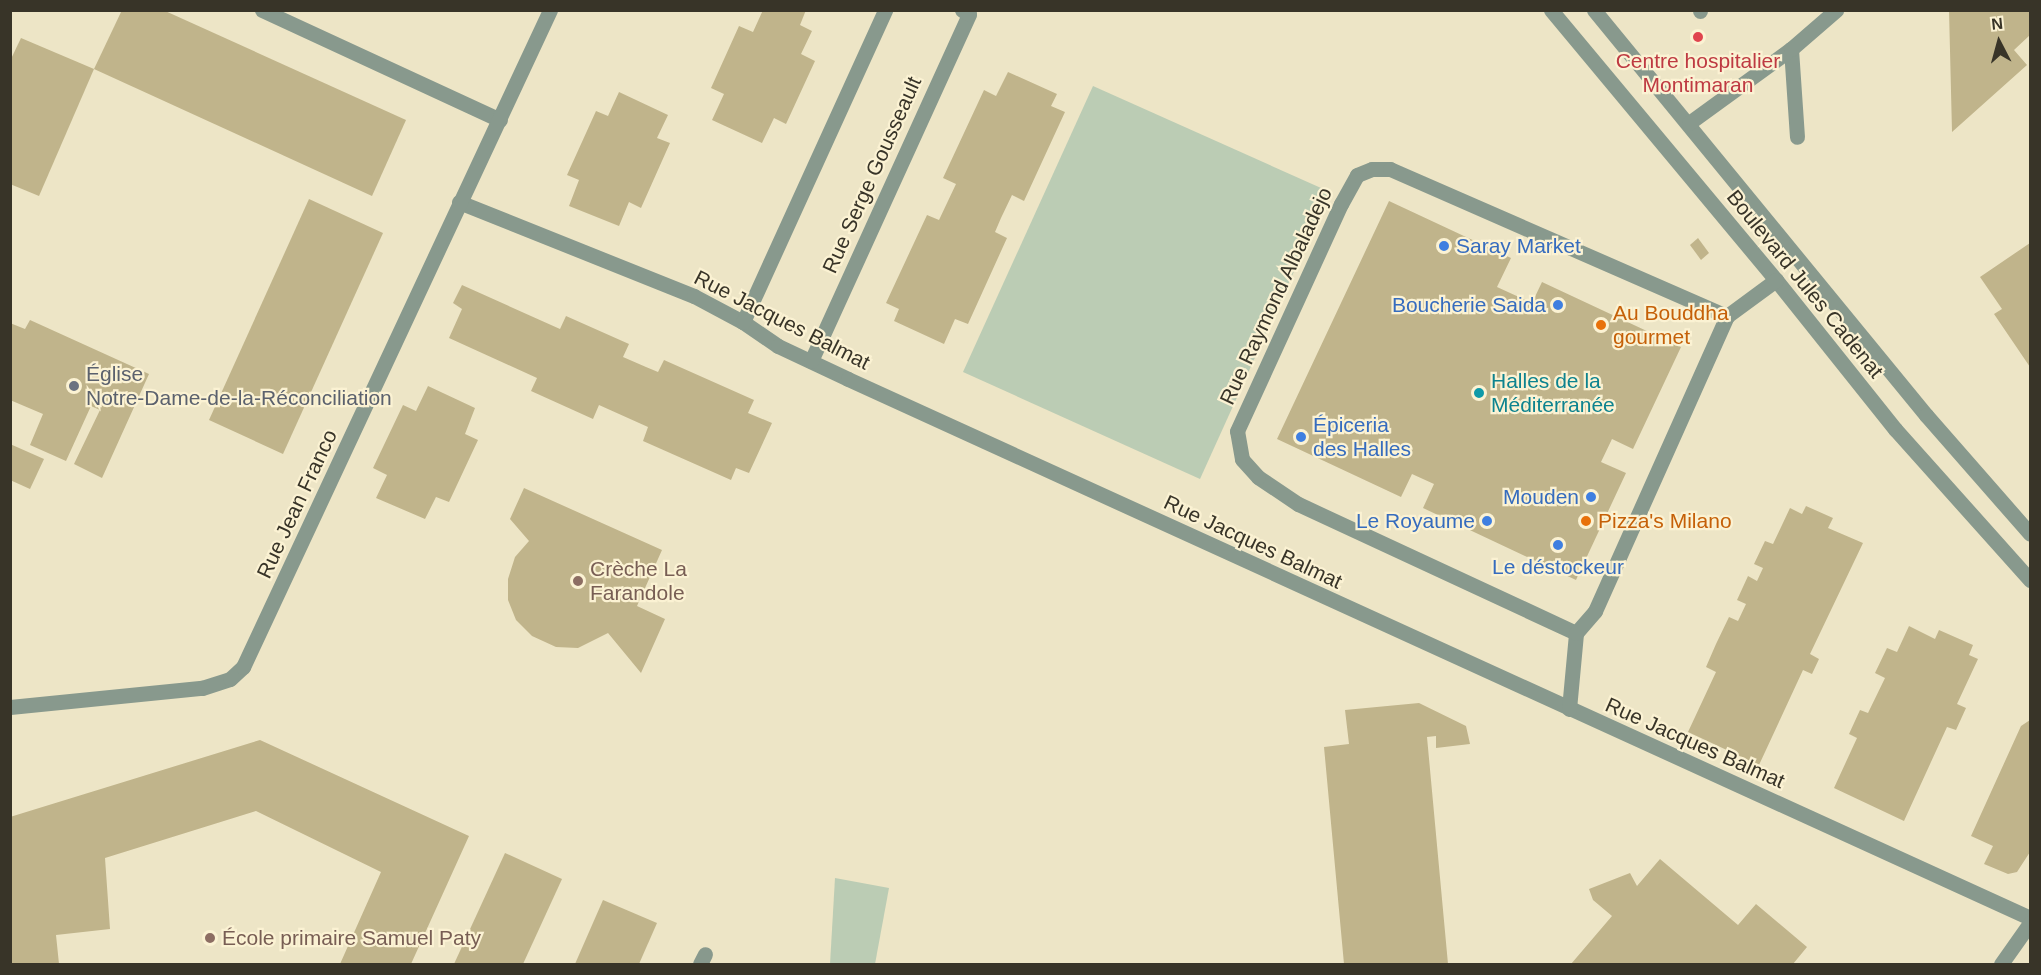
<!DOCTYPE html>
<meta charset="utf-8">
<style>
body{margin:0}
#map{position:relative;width:2041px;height:975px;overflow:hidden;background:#ede5c6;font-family:Arial,sans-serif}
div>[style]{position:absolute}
.green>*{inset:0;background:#bbccb4}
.building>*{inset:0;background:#c0b48b}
.minor>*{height:15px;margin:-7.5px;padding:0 7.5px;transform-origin:7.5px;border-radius:7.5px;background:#88998d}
.dots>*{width:16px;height:16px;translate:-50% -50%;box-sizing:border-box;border:3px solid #fbf2d3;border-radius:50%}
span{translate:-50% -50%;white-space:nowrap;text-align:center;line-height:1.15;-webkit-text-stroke:4.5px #fbf2d3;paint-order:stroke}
.health-label{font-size:21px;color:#be3a42}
.street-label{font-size:21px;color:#383428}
.shop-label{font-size:21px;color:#366cbe}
.left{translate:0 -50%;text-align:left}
.right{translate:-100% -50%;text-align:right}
.food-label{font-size:21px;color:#c56008}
.worship-label{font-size:21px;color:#5b616d}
.culture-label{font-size:21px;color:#0d838f}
.education-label{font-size:21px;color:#785e54}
.frame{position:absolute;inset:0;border:12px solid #383428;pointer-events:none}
.north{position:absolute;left:1969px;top:12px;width:60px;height:60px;-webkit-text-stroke:4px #fbf2d3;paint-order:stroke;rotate:354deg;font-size:16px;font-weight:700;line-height:24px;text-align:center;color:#383428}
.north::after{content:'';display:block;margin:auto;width:21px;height:27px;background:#383428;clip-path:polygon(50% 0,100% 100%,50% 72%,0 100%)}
</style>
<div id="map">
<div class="green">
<i style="clip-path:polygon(1093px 86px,1330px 192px,1200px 479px,963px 372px)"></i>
<i style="clip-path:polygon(835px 878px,889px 888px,875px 964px,830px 964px)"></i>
</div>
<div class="building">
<i style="clip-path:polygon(122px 10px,163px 10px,406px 120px,372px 196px,94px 69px)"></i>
<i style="clip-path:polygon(763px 10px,806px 10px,800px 25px,812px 31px,801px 54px,815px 61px,786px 124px,774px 118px,762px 143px,712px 120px,724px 94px,711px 88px,739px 26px,753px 32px)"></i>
<i style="clip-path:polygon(1949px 10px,2030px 10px,2030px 35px,2014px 50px,2027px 65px,1952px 132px)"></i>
<i style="clip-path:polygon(21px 38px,94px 69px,39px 196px,10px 184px,10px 61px)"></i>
<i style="clip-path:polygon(1008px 72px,1057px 94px,1051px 106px,1065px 112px,1024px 201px,1012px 195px,1001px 218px,995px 232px,1007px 238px,968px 324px,955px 319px,944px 344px,894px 321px,899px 309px,886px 303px,927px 215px,939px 220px,956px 184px,943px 178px,984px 90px,996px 96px)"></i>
<i style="clip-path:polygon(619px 92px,668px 115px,657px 138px,670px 143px,641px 208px,629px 202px,619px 226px,569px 206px,579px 180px,567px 175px,596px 111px,608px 116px)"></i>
<i style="clip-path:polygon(309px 199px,383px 233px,283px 454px,209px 420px)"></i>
<i style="clip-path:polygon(1389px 201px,1511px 258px,1497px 287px,1532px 303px,1542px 282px,1681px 347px,1633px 449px,1612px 439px,1601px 462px,1626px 473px,1576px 580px,1423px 508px,1434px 484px,1412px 474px,1401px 497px,1277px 439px)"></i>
<i style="clip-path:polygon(1698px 238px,1709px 253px,1701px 260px,1690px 245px)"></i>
<i style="clip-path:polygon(2030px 243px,2030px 367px,1994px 314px,2002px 309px,1980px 277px)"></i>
<i style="clip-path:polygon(462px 285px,560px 329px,566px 316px,629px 344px,623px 357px,646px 367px,658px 372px,664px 360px,754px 400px,748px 413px,772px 423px,749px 473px,736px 468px,731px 480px,643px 441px,648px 427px,599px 405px,593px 419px,531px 391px,537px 378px,449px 338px,462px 309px,453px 303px)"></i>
<i style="clip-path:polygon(30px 320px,149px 374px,102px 478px,74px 464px,100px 410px,91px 406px,66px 461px,30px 445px,43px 414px,10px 400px,10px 323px,25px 329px)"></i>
<i style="clip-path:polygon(428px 386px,475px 408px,465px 434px,478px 440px,449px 502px,436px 497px,425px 519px,376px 498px,387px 475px,373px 468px,403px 405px,416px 411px)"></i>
<i style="clip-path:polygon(10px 444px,44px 459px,30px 489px,10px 480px)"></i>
<i style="clip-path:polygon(524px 488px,662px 550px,637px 606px,665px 619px,641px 673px,608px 633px,578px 648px,556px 647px,532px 636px,516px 620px,508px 600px,508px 579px,515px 557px,529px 541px,510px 519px)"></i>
<i style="clip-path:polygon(1806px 506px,1833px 518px,1828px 528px,1863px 543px,1810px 654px,1819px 659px,1812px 674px,1803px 670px,1759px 765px,1688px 732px,1716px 672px,1706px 667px,1716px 644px,1729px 617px,1738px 621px,1746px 604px,1737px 600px,1748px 576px,1757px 581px,1763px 568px,1754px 564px,1765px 541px,1773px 544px,1790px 508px,1802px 514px)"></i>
<i style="clip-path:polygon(1909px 626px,1935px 639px,1939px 630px,1973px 645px,1969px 655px,1978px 659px,1957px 704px,1966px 708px,1956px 730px,1947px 727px,1904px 821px,1834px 788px,1857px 738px,1849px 734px,1860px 710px,1868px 713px,1885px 678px,1875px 673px,1887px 648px,1897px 652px)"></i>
<i style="clip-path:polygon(1419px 703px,1466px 726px,1470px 744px,1436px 748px,1436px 736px,1427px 737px,1448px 964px,1344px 964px,1324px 747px,1349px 744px,1345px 710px)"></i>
<i style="clip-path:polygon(2030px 720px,2030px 852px,2017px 872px,2008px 874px,1984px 864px,1993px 846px,1971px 836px,2021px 726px)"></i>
<i style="clip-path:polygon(260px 740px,469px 836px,411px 964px,340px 964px,381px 872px,256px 811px,105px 858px,110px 929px,56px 935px,59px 964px,10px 964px,10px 817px)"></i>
<i style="clip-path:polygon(505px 853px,562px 879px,523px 964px,454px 964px)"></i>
<i style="clip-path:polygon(1660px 859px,1738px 925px,1756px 904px,1807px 947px,1793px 964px,1571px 964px,1612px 916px,1593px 900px,1589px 889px,1630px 873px,1637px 886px)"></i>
<i style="clip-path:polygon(603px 900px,657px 923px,639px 964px,575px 964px)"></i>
</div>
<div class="minor">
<i style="left:262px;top:10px;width:262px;rotate:24.8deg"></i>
<i style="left:1551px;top:10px;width:351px;rotate:50.2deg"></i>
<i style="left:1776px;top:280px;width:191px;rotate:51.4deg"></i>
<i style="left:1895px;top:429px;width:203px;rotate:48.2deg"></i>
<i style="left:1594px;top:10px;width:524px;rotate:50.66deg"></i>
<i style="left:1926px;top:415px;width:158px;rotate:48.8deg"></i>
<i style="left:1700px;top:10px;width:1px;rotate:90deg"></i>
<i style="left:1791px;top:49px;width:88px;rotate:86.1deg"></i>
<i style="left:1689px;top:123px;width:126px;rotate:-36deg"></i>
<i style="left:1791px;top:49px;width:60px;rotate:-40.9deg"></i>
<i style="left:459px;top:202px;width:253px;rotate:21.8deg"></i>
<i style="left:694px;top:296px;width:55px;rotate:28deg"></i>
<i style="left:743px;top:322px;width:42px;rotate:34.4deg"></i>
<i style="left:778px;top:346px;width:77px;rotate:25.2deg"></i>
<i style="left:848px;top:379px;width:1299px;rotate:24.51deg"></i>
<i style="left:743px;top:322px;width:343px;rotate:-65.5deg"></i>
<i style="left:811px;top:361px;width:381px;rotate:-65.5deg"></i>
<i style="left:969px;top:14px;width:8px;rotate:-150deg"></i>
<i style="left:1576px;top:633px;width:306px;rotate:-155.1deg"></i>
<i style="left:1298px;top:504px;width:48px;rotate:-146deg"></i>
<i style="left:1258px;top:477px;width:24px;rotate:-132deg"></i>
<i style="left:1242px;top:459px;width:28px;rotate:-100deg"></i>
<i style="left:1237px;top:431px;width:250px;rotate:-65.4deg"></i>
<i style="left:1341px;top:204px;width:33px;rotate:-61deg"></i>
<i style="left:1357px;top:175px;width:16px;rotate:-22deg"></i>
<i style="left:1372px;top:169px;width:18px"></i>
<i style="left:1390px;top:169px;width:368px;rotate:23.6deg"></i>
<i style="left:10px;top:707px;width:193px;rotate:-5.7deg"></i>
<i style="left:202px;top:688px;width:29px;rotate:-18deg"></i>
<i style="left:230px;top:679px;width:18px;rotate:-43deg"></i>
<i style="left:243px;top:667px;width:725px;rotate:-64.95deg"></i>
<i style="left:1569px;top:709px;width:76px;rotate:-84.7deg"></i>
<i style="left:1576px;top:633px;width:29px;rotate:-49deg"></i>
<i style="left:1595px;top:611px;width:323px;rotate:-65.9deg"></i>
<i style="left:1727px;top:316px;width:61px;rotate:-36.3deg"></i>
<i style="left:700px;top:964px;width:11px;rotate:-63deg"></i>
<i style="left:2001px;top:964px;width:50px;rotate:-54.7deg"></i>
</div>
<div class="dots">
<i style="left:1698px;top:37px;background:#e0444e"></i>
<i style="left:1444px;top:246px;background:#3f7fe0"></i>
<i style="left:1558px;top:305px;background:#3f7fe0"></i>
<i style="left:1601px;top:325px;background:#e8710a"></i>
<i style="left:74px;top:386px;background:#6b7280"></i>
<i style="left:1479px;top:393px;background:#0f9aa8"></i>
<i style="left:1301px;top:437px;background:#3f7fe0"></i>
<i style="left:1591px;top:497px;background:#3f7fe0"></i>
<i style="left:1487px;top:521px;background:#3f7fe0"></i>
<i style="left:1586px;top:521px;background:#e8710a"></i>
<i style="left:1558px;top:545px;background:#3f7fe0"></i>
<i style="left:578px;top:581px;background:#8d6e63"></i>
<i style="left:210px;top:938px;background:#8d6e63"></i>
</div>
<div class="health-label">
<span style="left:1698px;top:73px">Centre hospitalier<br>Montimaran</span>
</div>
<div class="street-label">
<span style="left:872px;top:175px;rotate:-66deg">Rue Serge Gousseault</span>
<span style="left:1805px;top:284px;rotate:51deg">Boulevard Jules Cadenat</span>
<span style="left:1276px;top:296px;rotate:-65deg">Rue Raymond Albaladejo</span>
<span style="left:782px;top:320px;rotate:27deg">Rue Jacques Balmat</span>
<span style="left:297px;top:504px;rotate:-65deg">Rue Jean Franco</span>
<span style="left:1253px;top:542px;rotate:25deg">Rue Jacques Balmat</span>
<span style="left:1695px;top:743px;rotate:24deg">Rue Jacques Balmat</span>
</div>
<div class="shop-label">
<span class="left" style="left:1456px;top:246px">Saray Market</span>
<span class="right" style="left:1546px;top:305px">Boucherie Saida</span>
<span class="left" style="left:1313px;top:437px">Épiceria<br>des Halles</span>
<span class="right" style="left:1579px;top:497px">Mouden</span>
<span class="right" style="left:1475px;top:521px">Le Royaume</span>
<span style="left:1558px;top:567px">Le déstockeur</span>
</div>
<div class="food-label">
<span class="left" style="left:1613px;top:325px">Au Bouddha<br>gourmet</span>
<span class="left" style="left:1598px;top:521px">Pizza's Milano</span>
</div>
<div class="worship-label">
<span class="left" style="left:86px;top:386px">Église<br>Notre-Dame-de-la-Réconciliation</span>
</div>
<div class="culture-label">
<span class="left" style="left:1491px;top:393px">Halles de la<br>Méditerranée</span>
</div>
<div class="education-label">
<span class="left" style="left:590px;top:581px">Crèche La<br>Farandole</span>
<span class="left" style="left:222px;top:938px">École primaire Samuel Paty</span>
</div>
<div class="frame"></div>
<div class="north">N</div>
</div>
